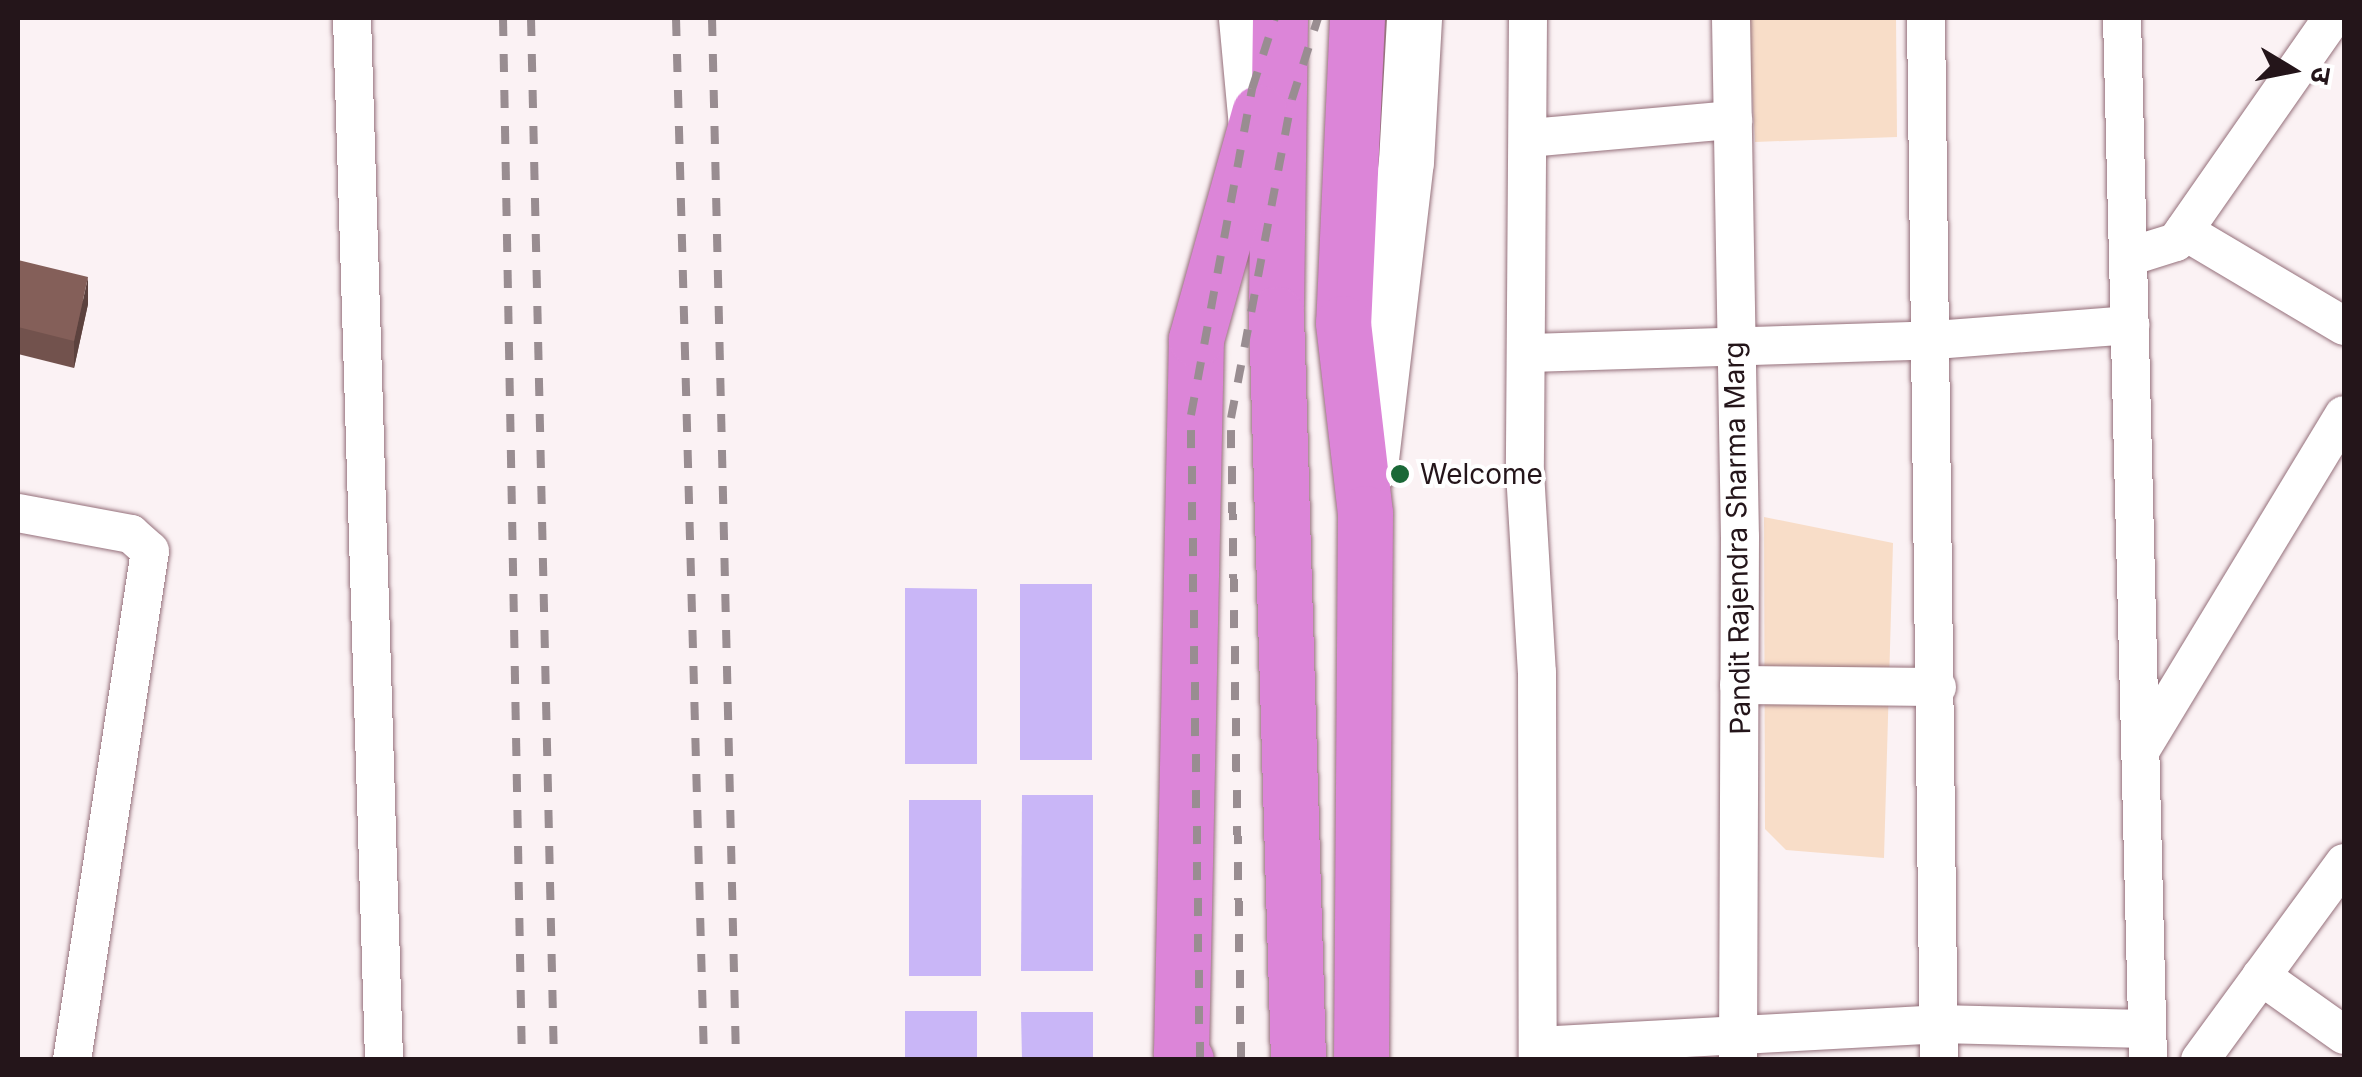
<!DOCTYPE html>
<meta charset="utf-8">
<style>
body{margin:0}
#map{position:relative;width:2362px;height:1077px;overflow:hidden;background:#fbf2f4;font-family:Inter,"Noto Sans Devanagari",sans-serif}
div>[style]{position:absolute}
.green>*{inset:0;background:#f8ddc8}
.water>*{inset:0;background:#c9b6f7}
.roads{filter:drop-shadow(0 0 2px #95707b) drop-shadow(0 0 2px #95707b)}
.street>*{height:38px;margin:-19px;padding:0 19px;transform-origin:19px;border-radius:19px;background:#fff}
.secondary>*{height:55px;margin:-27.5px;padding:0 27.5px;transform-origin:27.5px;border-radius:27.5px;background:#fff}
.highway>*{height:55px;margin:-27.5px;padding:0 27.5px;transform-origin:27.5px;border-radius:27.5px;background:#dc85d8}
.rail>*{height:8px;margin-top:-4px;transform-origin:0;background:repeating-linear-gradient(90deg,#998d91 0 18px,transparent 0 36px)}
.wall>*{inset:0;background:#72524d}
.shaded-wall>*{inset:0;background:#5c423e}
.building>*{inset:0;background:#845f59}
.dots>*{width:28px;height:28px;translate:-50% -50%;box-sizing:border-box;border:5px solid #fff;border-radius:50%}
span{translate:-50% -50%;white-space:nowrap;text-align:center;line-height:1.15;-webkit-text-stroke:8px #fff;paint-order:stroke}
.poi-label{font-size:28px;color:#24151a}
.left{translate:0 -50%;text-align:left}
.street-label{font-size:28px;color:#24151a}
.frame{position:absolute;inset:0;border:20px solid #24151a;pointer-events:none}
.north{position:absolute;left:2242px;top:20px;width:100px;height:100px;-webkit-text-stroke:8px #fff;paint-order:stroke;rotate:100deg;font-size:28px;font-weight:700;line-height:40px;text-align:center;color:#24151a}
.north::after{content:'';display:block;margin:auto;width:35px;height:45px;background:#24151a;clip-path:polygon(50% 0,100% 100%,50% 72%,0 100%)}
</style>
<div id="map">
<div class="green">
<i style="clip-path:polygon(1748px 18px,1896px 18px,1897px 137px,1755px 142px)"></i>
<i style="clip-path:polygon(1764px 517px,1893px 543px,1884px 858px,1786px 850px,1765px 829px)"></i>
</div>
<div class="water">
<i style="clip-path:polygon(1020px 584px,1092px 584px,1092px 760px,1020px 760px)"></i>
<i style="clip-path:polygon(905px 588px,977px 589px,977px 764px,905px 764px)"></i>
<i style="clip-path:polygon(1022px 795px,1093px 795px,1093px 971px,1021px 971px)"></i>
<i style="clip-path:polygon(909px 800px,981px 800px,981px 976px,909px 976px)"></i>
<i style="clip-path:polygon(905px 1011px,977px 1011px,977px 1059px,905px 1059px)"></i>
<i style="clip-path:polygon(1021px 1012px,1093px 1012px,1093px 1059px,1022px 1059px)"></i>
</div>
<div class="roads">
<div class="street">
<i style="left:352px;top:18px;width:1042px;rotate:88.24deg"></i>
<i style="left:1528px;top:18px;width:454px;rotate:90.4deg"></i>
<i style="left:1525px;top:472px;width:200px;rotate:86.6deg"></i>
<i style="left:1537px;top:672px;width:388px;rotate:89.9deg"></i>
<i style="left:1731px;top:18px;width:519px;rotate:89.01deg"></i>
<i style="left:1740px;top:537px;width:523px;rotate:90.22deg"></i>
<i style="left:1926px;top:18px;width:1042px;rotate:89.29deg"></i>
<i style="left:2122px;top:18px;width:1042px;rotate:88.57deg"></i>
<i style="left:1530px;top:138px;width:204px;rotate:-5.1deg"></i>
<i style="left:2184px;top:231px;width:186px;rotate:30.7deg"></i>
<i style="left:2128px;top:257px;width:50px;rotate:-17.4deg"></i>
<i style="left:2176px;top:242px;width:273px;rotate:-55.1deg"></i>
<i style="left:1530px;top:353px;width:405px;rotate:-1.8deg"></i>
<i style="left:1935px;top:340px;width:196px;rotate:-4.4deg"></i>
<i style="left:18px;top:513px;width:115px;rotate:10.5deg"></i>
<i style="left:131px;top:534px;width:25px;rotate:42deg"></i>
<i style="left:150px;top:551px;width:515px;rotate:98.71deg"></i>
<i style="left:1739px;top:685px;width:198px;rotate:0.6deg"></i>
<i style="left:2142px;top:748px;width:389px;rotate:-58.8deg"></i>
<i style="left:2261px;top:976px;width:102px;rotate:35.4deg"></i>
<i style="left:1538px;top:1046px;width:401px;rotate:-3.1deg"></i>
<i style="left:1938px;top:1024px;width:209px;rotate:1.4deg"></i>
<i style="left:2200px;top:1060px;width:244px;rotate:-53.8deg"></i>
</div>
<div class="secondary">
<i style="left:1246px;top:18px;width:140px;rotate:84.7deg"></i>
<i style="left:1370px;top:467px;width:307px;rotate:-83.3deg"></i>
<i style="left:1406px;top:162px;width:144px;rotate:-86.8deg"></i>
</div>
<div class="highway">
<i style="left:1280px;top:18px;width:296px;rotate:90.8deg"></i>
<i style="left:1276px;top:314px;width:746px;rotate:88.31deg"></i>
<i style="left:1357px;top:18px;width:305px;rotate:92.6deg"></i>
<i style="left:1343px;top:323px;width:191px;rotate:83.4deg"></i>
<i style="left:1365px;top:513px;width:547px;rotate:90.42deg"></i>
<i style="left:1186px;top:1060px;width:9px;rotate:-126deg"></i>
<i style="left:1181px;top:1053px;width:714px;rotate:-88.8deg"></i>
<i style="left:1196px;top:339px;width:235px;rotate:-74.4deg"></i>
</div>
</div>
<div class="rail">
<i style="left:503px;top:18px;width:1042px;rotate:88.96deg"></i>
<i style="left:531px;top:18px;width:1042px;rotate:88.74deg"></i>
<i style="left:676px;top:18px;width:1042px;rotate:88.46deg"></i>
<i style="left:712px;top:18px;width:1042px;rotate:88.68deg"></i>
<i style="left:1200px;top:1060px;width:645px;rotate:-90.8deg"></i>
<i style="left:1191px;top:415px;width:332px;rotate:-79.4deg"></i>
<i style="left:1252px;top:89px;width:75px;rotate:-72.1deg"></i>
<i style="left:1241px;top:1060px;width:642px;rotate:-90.89deg"></i>
<i style="left:1231px;top:418px;width:325px;rotate:-79.2deg"></i>
<i style="left:1292px;top:99px;width:85px;rotate:-72.2deg"></i>
</div>
<div class="wall">
<i style="clip-path:polygon(18px 260px,88px 304px,74px 368px,18px 354px)"></i>
</div>
<div class="shaded-wall">
<i style="clip-path:polygon(88px 277px,88px 304px,74px 368px,74px 341px)"></i>
</div>
<div class="building">
<i style="clip-path:polygon(18px 260px,88px 277px,74px 341px,18px 327px)"></i>
</div>
<div class="dots">
<i style="left:1400px;top:474px;background:#1a6837"></i>
</div>
<div class="poi-label">
<span class="left" style="left:1420px;top:474px">Welcome</span>
</div>
<div class="street-label">
<span style="left:1737px;top:538px;rotate:-91deg">Pandit Rajendra Sharma Marg</span>
</div>
<div class="frame"></div>
<div class="north">उ</div>
</div>
